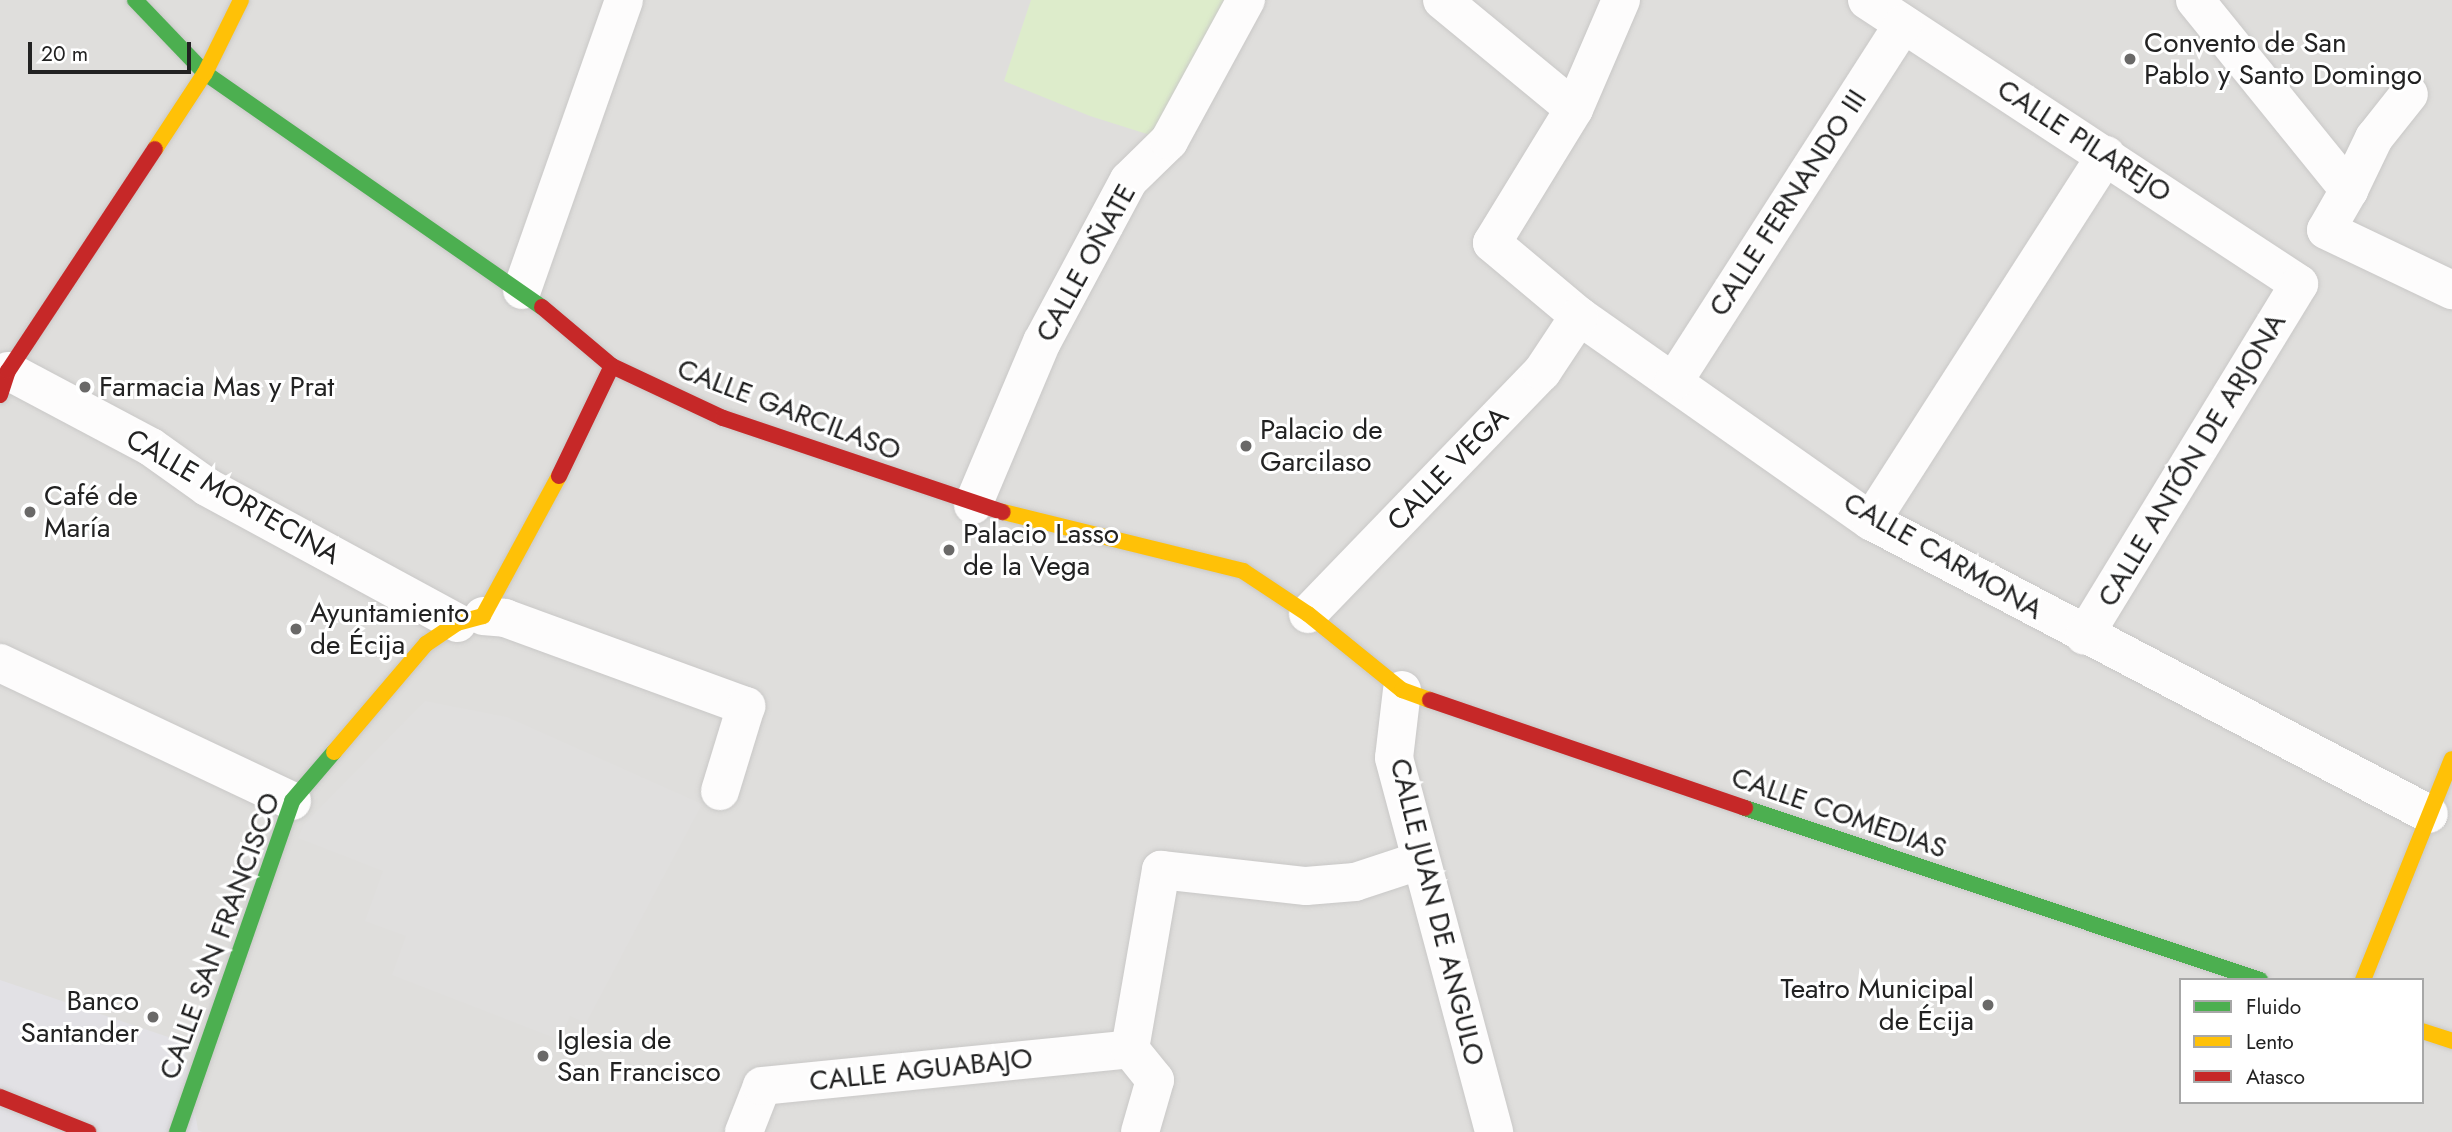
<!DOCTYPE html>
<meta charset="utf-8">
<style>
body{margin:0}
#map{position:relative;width:2452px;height:1132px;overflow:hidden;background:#f0eeeb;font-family:Jost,sans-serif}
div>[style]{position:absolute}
.residential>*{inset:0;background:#dfdedc}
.grass>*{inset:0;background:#ddeccb}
.parking>*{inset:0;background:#e0dfde}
.plaza>*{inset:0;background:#e2e1e5}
.roads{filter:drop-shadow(0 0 2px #c9c8c7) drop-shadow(0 0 2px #c9c8c7)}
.street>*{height:38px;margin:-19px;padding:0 19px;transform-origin:19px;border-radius:19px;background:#fdfcfc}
.fast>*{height:16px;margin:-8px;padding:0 8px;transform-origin:8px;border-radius:8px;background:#4caf50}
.slow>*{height:16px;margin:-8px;padding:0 8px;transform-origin:8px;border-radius:8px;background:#ffc107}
.jam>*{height:16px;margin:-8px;padding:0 8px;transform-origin:8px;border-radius:8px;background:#c62828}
.dots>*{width:19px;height:19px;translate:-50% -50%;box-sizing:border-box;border:4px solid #fff;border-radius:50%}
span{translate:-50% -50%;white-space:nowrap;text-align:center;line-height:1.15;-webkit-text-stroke:6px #fff;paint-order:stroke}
.poi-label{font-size:28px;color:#222}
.left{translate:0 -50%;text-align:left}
.right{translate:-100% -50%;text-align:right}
.street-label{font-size:28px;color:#222}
.legend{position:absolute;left:2179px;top:978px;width:245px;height:126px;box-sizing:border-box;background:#fff;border:2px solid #a7a7a7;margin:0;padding:9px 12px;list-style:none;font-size:21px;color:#222}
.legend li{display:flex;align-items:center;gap:14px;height:35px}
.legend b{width:35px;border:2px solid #a7a7a7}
.scale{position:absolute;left:28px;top:42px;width:163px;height:32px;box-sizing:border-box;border:4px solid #222;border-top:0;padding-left:9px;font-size:21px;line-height:24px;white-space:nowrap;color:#222;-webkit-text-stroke:5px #fff;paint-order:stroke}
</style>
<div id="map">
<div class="residential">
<i style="clip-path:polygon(evenodd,0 0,2452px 0,2452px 1132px,0 1132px,0 0,2181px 980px,2422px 980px,2422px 1102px,2181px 1102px,2181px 980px)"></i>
</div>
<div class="grass">
<i style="clip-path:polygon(1031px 0,1246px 0,1169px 141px,1090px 116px,1004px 81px)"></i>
</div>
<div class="parking">
<i style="clip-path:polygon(425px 701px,507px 717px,702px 804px,586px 1023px,570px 1016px,560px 1040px,392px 975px,406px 936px,365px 921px,383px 871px,298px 838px,304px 824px)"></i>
</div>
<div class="plaza">
<i style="clip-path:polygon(0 980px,183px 1042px,198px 1130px,202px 1132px,0 1132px)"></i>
</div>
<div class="roads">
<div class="street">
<i style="left:1442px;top:0;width:171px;rotate:39.5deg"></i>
<i style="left:1621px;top:0;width:119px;rotate:113.3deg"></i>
<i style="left:1574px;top:109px;width:157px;rotate:121.5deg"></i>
<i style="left:1492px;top:243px;width:114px;rotate:40deg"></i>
<i style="left:1579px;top:316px;width:357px;rotate:35.1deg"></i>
<i style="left:1871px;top:521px;width:630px;rotate:27.7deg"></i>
<i style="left:1867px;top:0;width:517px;rotate:33.32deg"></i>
<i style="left:2299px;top:284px;width:412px;rotate:121.4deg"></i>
<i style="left:2195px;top:0;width:245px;rotate:51deg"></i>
<i style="left:2349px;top:190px;width:46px;rotate:119.9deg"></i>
<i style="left:2326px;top:230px;width:140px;rotate:25.5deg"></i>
<i style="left:2349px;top:190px;width:58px;rotate:-64.3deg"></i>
<i style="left:2374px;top:138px;width:56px;rotate:-51.5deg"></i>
<i style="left:522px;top:290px;width:307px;rotate:-70.6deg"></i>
<i style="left:8px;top:371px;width:162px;rotate:28deg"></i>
<i style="left:151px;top:447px;width:69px;rotate:35.5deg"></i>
<i style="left:207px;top:487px;width:285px;rotate:28.5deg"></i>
<i style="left:1674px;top:381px;width:424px;rotate:-57.3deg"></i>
<i style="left:973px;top:505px;width:177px;rotate:-67.1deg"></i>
<i style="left:1042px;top:342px;width:184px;rotate:-61.8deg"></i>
<i style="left:1129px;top:180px;width:56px;rotate:-44.3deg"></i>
<i style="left:1169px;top:141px;width:161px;rotate:-61.4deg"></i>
<i style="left:1871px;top:521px;width:435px;rotate:-57.3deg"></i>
<i style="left:1308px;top:614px;width:337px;rotate:-46deg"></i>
<i style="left:1542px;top:372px;width:67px;rotate:-56.5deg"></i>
<i style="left:483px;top:616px;width:22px;rotate:5deg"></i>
<i style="left:505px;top:618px;width:257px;rotate:20.1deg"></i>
<i style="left:746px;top:706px;width:89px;rotate:107deg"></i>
<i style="left:0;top:663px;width:323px;rotate:25.3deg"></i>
<i style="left:1402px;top:690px;width:68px;rotate:96.7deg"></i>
<i style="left:1394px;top:758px;width:387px;rotate:75deg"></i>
<i style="left:744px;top:1132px;width:49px;rotate:-68.6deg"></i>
<i style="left:762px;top:1086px;width:370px;rotate:-5.7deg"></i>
<i style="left:1140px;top:1132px;width:54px;rotate:-73.9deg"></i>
<i style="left:1155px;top:1080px;width:40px;rotate:-129deg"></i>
<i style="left:1130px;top:1049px;width:182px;rotate:-80.2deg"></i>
<i style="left:1161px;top:870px;width:146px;rotate:6.3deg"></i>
<i style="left:1306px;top:886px;width:49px;rotate:-4.7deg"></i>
<i style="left:1355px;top:882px;width:67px;rotate:-18.2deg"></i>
</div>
<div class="fast">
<i style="left:135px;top:0;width:101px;rotate:46.2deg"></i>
<i style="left:205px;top:73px;width:410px;rotate:34.8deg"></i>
<i style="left:1745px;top:808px;width:543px;rotate:18.47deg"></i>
<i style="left:177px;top:1132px;width:350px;rotate:-70.8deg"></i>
<i style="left:292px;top:801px;width:65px;rotate:-49.4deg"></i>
</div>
<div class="slow">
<i style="left:155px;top:149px;width:91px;rotate:-56.7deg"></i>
<i style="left:205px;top:73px;width:81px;rotate:-63.7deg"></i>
<i style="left:1003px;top:512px;width:247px;rotate:13.8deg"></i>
<i style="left:1243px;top:571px;width:78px;rotate:33.5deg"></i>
<i style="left:1308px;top:614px;width:121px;rotate:39deg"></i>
<i style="left:1402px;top:690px;width:30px;rotate:20deg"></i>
<i style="left:334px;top:752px;width:142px;rotate:-49.6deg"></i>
<i style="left:426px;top:644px;width:37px;rotate:-34deg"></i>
<i style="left:457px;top:623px;width:27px;rotate:-15deg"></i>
<i style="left:483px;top:616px;width:159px;rotate:-61.5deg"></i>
<i style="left:2363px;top:980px;width:238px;rotate:-68.1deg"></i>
<i style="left:2422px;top:1031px;width:32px;rotate:18deg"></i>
</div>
<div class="jam">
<i style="left:542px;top:307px;width:92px;rotate:40.1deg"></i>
<i style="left:612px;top:366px;width:123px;rotate:25.1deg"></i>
<i style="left:723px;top:418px;width:295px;rotate:18.6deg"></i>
<i style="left:0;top:395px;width:25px;rotate:-72deg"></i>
<i style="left:8px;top:371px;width:266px;rotate:-56.5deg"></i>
<i style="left:559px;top:476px;width:122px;rotate:-64.3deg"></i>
<i style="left:1430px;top:700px;width:333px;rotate:18.9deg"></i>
<i style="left:0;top:1097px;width:95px;rotate:21.7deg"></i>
</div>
</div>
<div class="dots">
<i style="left:2130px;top:59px;background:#6a6968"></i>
<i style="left:85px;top:387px;background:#6a6968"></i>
<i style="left:1246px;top:446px;background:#6a6968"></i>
<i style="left:30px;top:512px;background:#6a6968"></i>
<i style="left:949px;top:550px;background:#6a6968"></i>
<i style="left:296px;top:629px;background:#6a6968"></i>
<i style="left:1988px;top:1005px;background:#6a6968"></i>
<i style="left:153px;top:1017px;background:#6a6968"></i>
<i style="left:543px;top:1056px;background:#6a6968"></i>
</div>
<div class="poi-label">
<span class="left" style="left:2144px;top:59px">Convento de San<br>Pablo y Santo Domingo</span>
<span class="left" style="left:99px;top:387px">Farmacia Mas y Prat</span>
<span class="left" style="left:1260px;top:446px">Palacio de<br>Garcilaso</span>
<span class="left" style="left:44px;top:512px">Café de<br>María</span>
<span class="left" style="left:963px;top:550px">Palacio Lasso<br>de la Vega</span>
<span class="left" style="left:310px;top:629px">Ayuntamiento<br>de Écija</span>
<span class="right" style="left:1974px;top:1005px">Teatro Municipal<br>de Écija</span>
<span class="right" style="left:139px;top:1017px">Banco<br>Santander</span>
<span class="left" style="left:557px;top:1056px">Iglesia de<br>San Francisco</span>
</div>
<div class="street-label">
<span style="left:2084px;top:141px;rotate:33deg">CALLE PILAREJO</span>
<span style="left:1788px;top:203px;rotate:-57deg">CALLE FERNANDO III</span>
<span style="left:1086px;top:263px;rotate:-61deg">CALLE OÑATE</span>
<span style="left:789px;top:410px;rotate:21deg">CALLE GARCILASO</span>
<span style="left:2192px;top:460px;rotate:-59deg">CALLE ANTÓN DE ARJONA</span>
<span style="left:1448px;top:469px;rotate:-46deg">CALLE VEGA</span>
<span style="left:233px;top:497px;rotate:30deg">CALLE MORTECINA</span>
<span style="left:1943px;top:556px;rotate:30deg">CALLE CARMONA</span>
<span style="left:1839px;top:813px;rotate:19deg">CALLE COMEDIAS</span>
<span style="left:1437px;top:912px;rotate:76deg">CALLE JUAN DE ANGULO</span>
<span style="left:220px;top:936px;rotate:-70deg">CALLE SAN FRANCISCO</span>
<span style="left:921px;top:1070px;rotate:-6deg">CALLE AGUABAJO</span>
</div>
<ul class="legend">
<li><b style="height:9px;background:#4caf50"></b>Fluido</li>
<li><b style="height:9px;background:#ffc107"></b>Lento</li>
<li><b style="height:9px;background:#c62828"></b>Atasco</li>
</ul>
<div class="scale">20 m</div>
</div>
